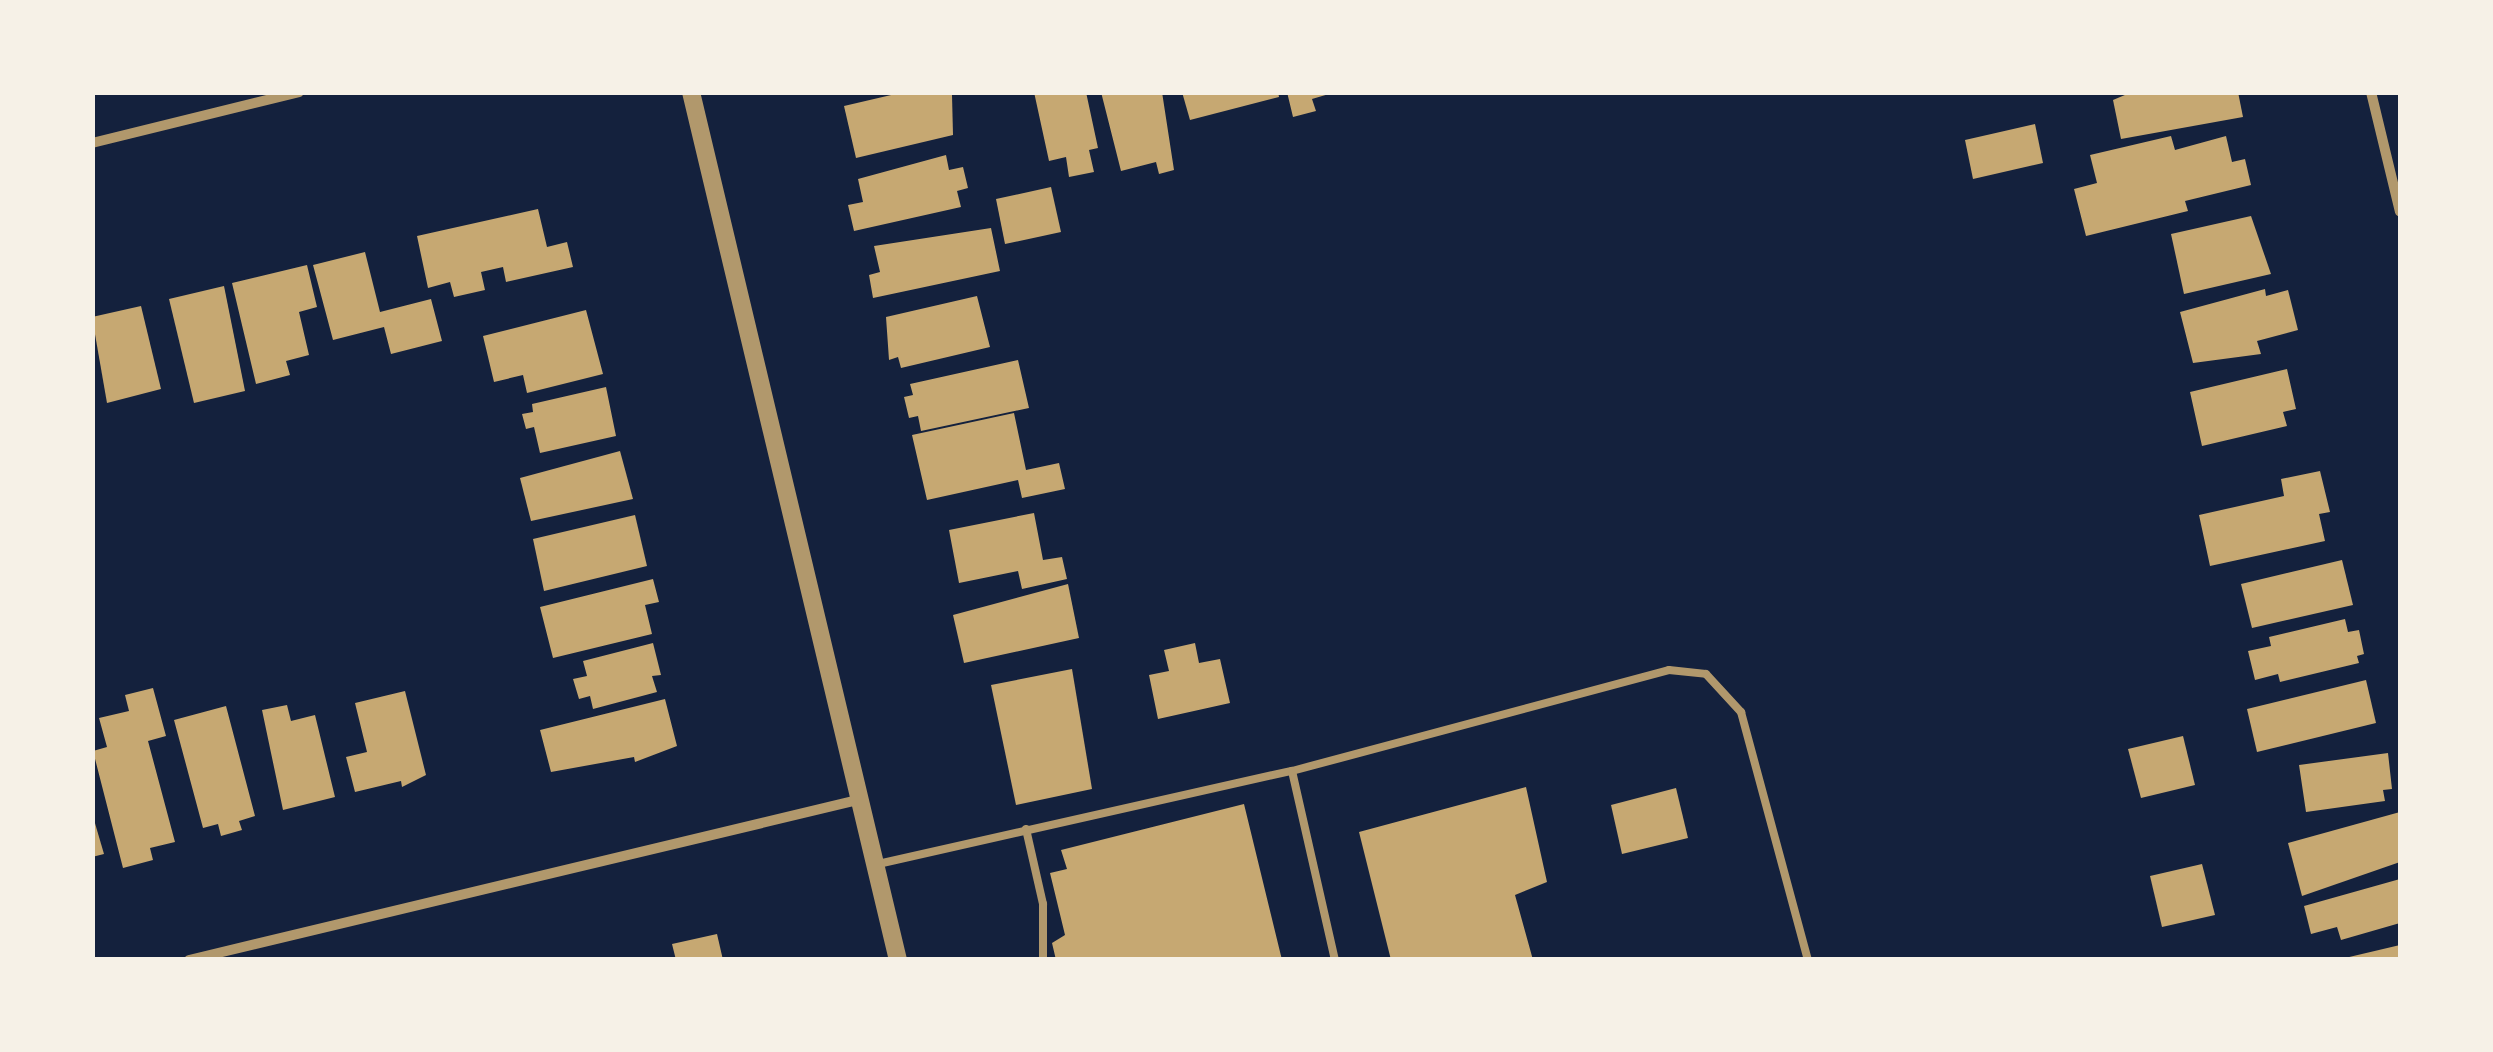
<!DOCTYPE html>
<style>
body{margin:0}
#map{position:relative;width:2493px;height:1052px;overflow:hidden;background:#14213d;font-family:Karla,sans-serif}
div>[style]{position:absolute}
.building>*{inset:0;background:#c6a872}
.service>*{height:8px;margin:-4px;padding:0 4px;transform-origin:4px;border-radius:4px;background:#b1986c}
.minor>*{height:10px;margin:-5px;padding:0 5px;transform-origin:5px;border-radius:5px;background:#b1986c}
.tertiary>*{height:18px;margin:-9px;padding:0 9px;transform-origin:9px;border-radius:9px;background:#b1986c}
span{translate:-50% -50%;white-space:nowrap;text-align:center;line-height:1.15;-webkit-text-stroke:10px #f6f1e7;paint-order:stroke}
.frame{position:absolute;inset:0;border:95px solid #f6f1e7;pointer-events:none}
</style>
<div id="map">
<div class="building">
<i style="clip-path:polygon(904px 92px,952px 95px,953px 135px,856px 158px,844px 106px)"></i>
<i style="clip-path:polygon(1034px 92px,1086px 92px,1098px 148px,1089px 150px,1094px 172px,1069px 177px,1066px 157px,1049px 161px)"></i>
<i style="clip-path:polygon(1101px 92px,1162px 92px,1174px 170px,1159px 174px,1156px 162px,1121px 171px)"></i>
<i style="clip-path:polygon(1182px 92px,1278px 92px,1279px 97px,1190px 120px)"></i>
<i style="clip-path:polygon(1287px 92px,1329px 92px,1329px 94px,1312px 99px,1316px 111px,1293px 117px)"></i>
<i style="clip-path:polygon(2132px 92px,2238px 92px,2243px 117px,2121px 139px,2113px 100px)"></i>
<i style="clip-path:polygon(2035px 124px,2043px 163px,1973px 179px,1965px 140px)"></i>
<i style="clip-path:polygon(2171px 136px,2175px 150px,2226px 136px,2232px 162px,2245px 159px,2251px 185px,2185px 201px,2188px 211px,2086px 236px,2074px 189px,2097px 183px,2090px 155px)"></i>
<i style="clip-path:polygon(946px 155px,949px 170px,963px 167px,968px 188px,957px 191px,961px 207px,854px 231px,848px 205px,863px 202px,858px 179px)"></i>
<i style="clip-path:polygon(1051px 187px,1061px 232px,1005px 244px,996px 199px)"></i>
<i style="clip-path:polygon(538px 209px,547px 247px,567px 242px,573px 267px,506px 282px,503px 267px,481px 272px,485px 290px,454px 297px,450px 282px,428px 288px,417px 236px)"></i>
<i style="clip-path:polygon(2251px 216px,2271px 274px,2184px 294px,2171px 234px)"></i>
<i style="clip-path:polygon(991px 228px,1000px 271px,873px 298px,869px 275px,880px 272px,874px 246px)"></i>
<i style="clip-path:polygon(365px 252px,380px 312px,431px 299px,442px 341px,391px 354px,384px 327px,333px 340px,313px 265px)"></i>
<i style="clip-path:polygon(307px 265px,317px 307px,299px 312px,309px 355px,286px 361px,290px 375px,256px 384px,232px 283px)"></i>
<i style="clip-path:polygon(224px 286px,245px 391px,194px 403px,169px 299px)"></i>
<i style="clip-path:polygon(2265px 289px,2266px 296px,2288px 290px,2298px 330px,2257px 341px,2261px 354px,2193px 363px,2180px 312px)"></i>
<i style="clip-path:polygon(977px 296px,990px 347px,901px 368px,898px 357px,889px 360px,886px 317px)"></i>
<i style="clip-path:polygon(141px 306px,161px 389px,107px 403px,92px 317px)"></i>
<i style="clip-path:polygon(586px 310px,603px 374px,527px 393px,523px 375px,494px 382px,483px 336px)"></i>
<i style="clip-path:polygon(1018px 360px,1029px 408px,921px 431px,918px 416px,909px 418px,904px 397px,913px 395px,910px 384px)"></i>
<i style="clip-path:polygon(2287px 369px,2296px 409px,2283px 412px,2287px 426px,2202px 446px,2190px 392px)"></i>
<i style="clip-path:polygon(606px 387px,616px 436px,540px 453px,534px 427px,526px 429px,522px 414px,533px 412px,532px 404px)"></i>
<i style="clip-path:polygon(1014px 413px,1026px 470px,1059px 463px,1065px 489px,1022px 498px,1018px 480px,927px 500px,912px 435px)"></i>
<i style="clip-path:polygon(620px 451px,633px 499px,531px 521px,520px 478px)"></i>
<i style="clip-path:polygon(2320px 471px,2330px 512px,2319px 514px,2325px 541px,2210px 566px,2199px 515px,2284px 496px,2281px 479px)"></i>
<i style="clip-path:polygon(1034px 513px,1043px 560px,1062px 557px,1067px 579px,1022px 589px,1018px 571px,959px 583px,949px 530px)"></i>
<i style="clip-path:polygon(635px 515px,647px 566px,544px 591px,533px 539px)"></i>
<i style="clip-path:polygon(2342px 560px,2353px 605px,2252px 628px,2241px 584px)"></i>
<i style="clip-path:polygon(653px 579px,659px 602px,645px 605px,652px 634px,553px 658px,540px 607px)"></i>
<i style="clip-path:polygon(1068px 584px,1079px 638px,964px 663px,953px 615px)"></i>
<i style="clip-path:polygon(2345px 619px,2348px 632px,2359px 630px,2364px 654px,2357px 656px,2359px 663px,2280px 682px,2278px 674px,2255px 680px,2248px 651px,2271px 646px,2269px 637px)"></i>
<i style="clip-path:polygon(653px 643px,661px 675px,652px 676px,657px 692px,593px 709px,590px 696px,579px 699px,573px 679px,587px 676px,583px 661px)"></i>
<i style="clip-path:polygon(1195px 643px,1199px 663px,1220px 659px,1230px 703px,1158px 719px,1149px 675px,1169px 671px,1164px 650px)"></i>
<i style="clip-path:polygon(1072px 669px,1092px 789px,1016px 805px,991px 685px)"></i>
<i style="clip-path:polygon(2366px 680px,2376px 723px,2257px 752px,2247px 709px)"></i>
<i style="clip-path:polygon(153px 688px,166px 736px,148px 741px,175px 842px,150px 848px,153px 860px,123px 868px,93px 751px,107px 747px,99px 718px,129px 711px,125px 695px)"></i>
<i style="clip-path:polygon(405px 691px,426px 775px,402px 787px,401px 781px,355px 792px,346px 757px,367px 752px,355px 703px)"></i>
<i style="clip-path:polygon(665px 699px,677px 746px,635px 762px,634px 757px,551px 772px,540px 730px)"></i>
<i style="clip-path:polygon(287px 705px,291px 721px,315px 715px,335px 797px,283px 810px,262px 710px)"></i>
<i style="clip-path:polygon(226px 706px,255px 816px,239px 821px,242px 830px,221px 836px,218px 824px,203px 828px,174px 720px)"></i>
<i style="clip-path:polygon(2183px 736px,2195px 785px,2141px 798px,2128px 749px)"></i>
<i style="clip-path:polygon(2388px 753px,2392px 789px,2383px 790px,2385px 801px,2306px 812px,2299px 765px)"></i>
<i style="clip-path:polygon(1526px 787px,1547px 882px,1515px 895px,1533px 960px,1391px 960px,1359px 832px)"></i>
<i style="clip-path:polygon(1676px 788px,1688px 838px,1622px 854px,1611px 805px)"></i>
<i style="clip-path:polygon(1244px 804px,1282px 960px,1056px 960px,1052px 943px,1065px 935px,1050px 873px,1067px 869px,1061px 850px)"></i>
<i style="clip-path:polygon(2400px 812px,2400px 862px,2302px 896px,2288px 843px)"></i>
<i style="clip-path:polygon(92px 813px,104px 854px,92px 857px)"></i>
<i style="clip-path:polygon(2202px 864px,2215px 915px,2162px 927px,2150px 876px)"></i>
<i style="clip-path:polygon(2400px 879px,2400px 923px,2341px 940px,2337px 927px,2311px 934px,2304px 906px)"></i>
<i style="clip-path:polygon(717px 934px,723px 960px,676px 960px,672px 944px)"></i>
<i style="clip-path:polygon(2400px 945px,2400px 960px,2345px 960px,2345px 958px)"></i>
</div>
<div class="service">
<i style="left:1292px;top:771px;width:194px;rotate:77.2deg"></i>
<i style="left:1026px;top:829px;width:77px;rotate:77.2deg"></i>
<i style="left:1043px;top:904px;width:56px;rotate:90deg"></i>
<i style="left:878px;top:864px;width:424px;rotate:-12.7deg"></i>
<i style="left:1292px;top:771px;width:390px;rotate:-15deg"></i>
<i style="left:1669px;top:670px;width:37px;rotate:6deg"></i>
<i style="left:1706px;top:674px;width:52px;rotate:47.4deg"></i>
<i style="left:1741px;top:712px;width:257px;rotate:74.9deg"></i>
</div>
<div class="minor">
<i style="left:2371px;top:92px;width:123px;rotate:76.4deg"></i>
<i style="left:92px;top:143px;width:213px;rotate:-13.8deg"></i>
<i style="left:189px;top:960px;width:688px;rotate:-13.45deg"></i>
</div>
<div class="tertiary">
<i style="left:691px;top:92px;width:892px;rotate:76.59deg"></i>
</div>
<div class="frame"></div>
</div>
